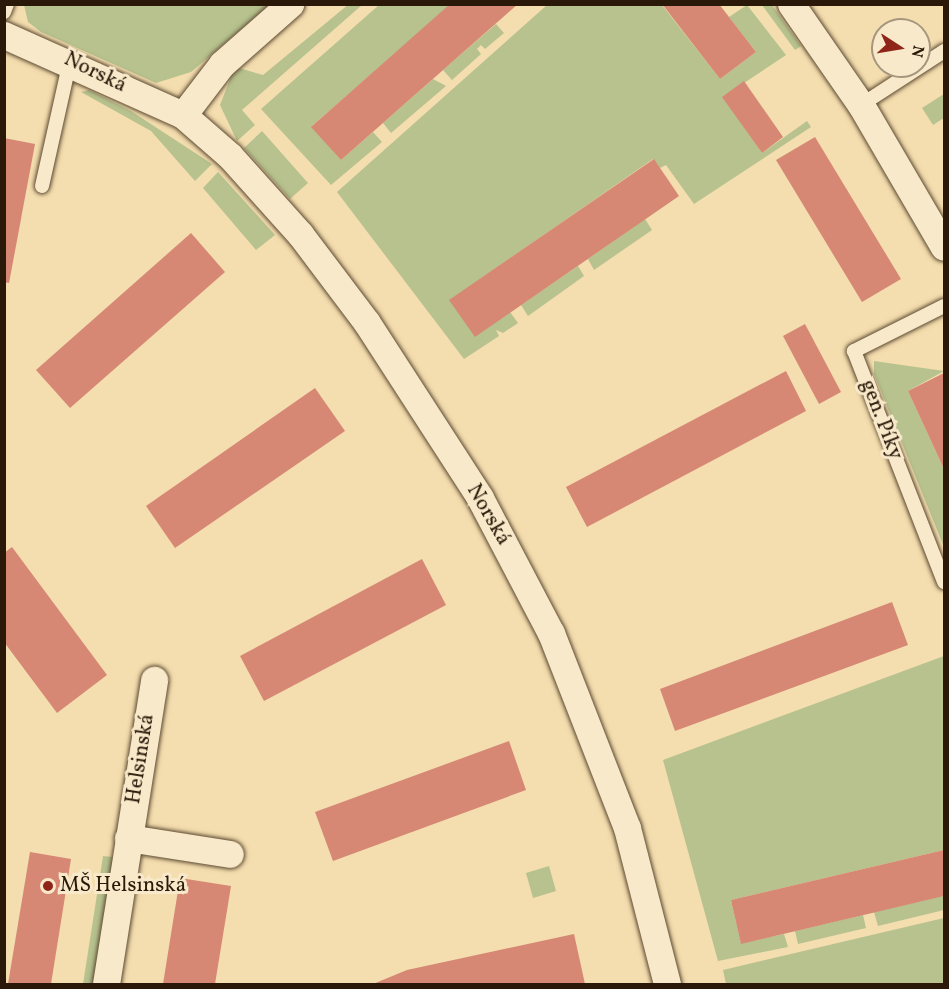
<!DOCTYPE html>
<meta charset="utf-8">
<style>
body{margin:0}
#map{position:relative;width:949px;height:989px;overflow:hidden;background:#f4ddae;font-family:Vollkorn,serif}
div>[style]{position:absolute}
.green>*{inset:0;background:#b7c28e}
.building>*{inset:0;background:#d68875}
.roads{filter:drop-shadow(0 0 2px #5c4a32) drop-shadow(0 0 2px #5c4a32)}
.lane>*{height:14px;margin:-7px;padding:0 7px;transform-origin:7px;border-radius:7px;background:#f8e9ca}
.street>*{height:27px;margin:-13.5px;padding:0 13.5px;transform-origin:13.5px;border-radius:13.5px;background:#f8e9ca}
.dots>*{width:16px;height:16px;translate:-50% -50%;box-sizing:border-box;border:3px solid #f8e9ca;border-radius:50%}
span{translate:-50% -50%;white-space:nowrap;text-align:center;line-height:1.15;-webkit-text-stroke:6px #f8e9ca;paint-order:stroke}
.street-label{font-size:21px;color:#2a1909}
.poi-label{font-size:21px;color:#2a1909}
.left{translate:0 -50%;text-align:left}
.frame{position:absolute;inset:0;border:6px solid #2a1909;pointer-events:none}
.north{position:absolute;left:871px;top:18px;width:60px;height:60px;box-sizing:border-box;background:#f8e9ca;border:2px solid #a6967d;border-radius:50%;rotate:102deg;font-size:16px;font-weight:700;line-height:24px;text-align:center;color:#2a1909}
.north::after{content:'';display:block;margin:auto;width:21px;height:27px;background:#8f2418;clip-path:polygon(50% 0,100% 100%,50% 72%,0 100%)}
</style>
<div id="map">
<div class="green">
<i style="clip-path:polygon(349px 4px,362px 5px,242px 110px,255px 125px,237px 141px,220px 105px,231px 77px,239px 68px,263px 75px)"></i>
<i style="clip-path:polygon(24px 5px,269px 5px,191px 72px,156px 83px,41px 32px,28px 22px)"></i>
<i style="clip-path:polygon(379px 5px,450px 5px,312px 126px,341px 160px,373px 132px,382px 142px,331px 185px,261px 109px)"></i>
<i style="clip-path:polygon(547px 5px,662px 5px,720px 79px,756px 52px,729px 17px,747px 5px,786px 55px,723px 97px,762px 153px,807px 121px,811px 127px,694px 204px,666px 165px,660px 168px,653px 159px,450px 300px,510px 312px,518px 323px,503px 333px,496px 330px,499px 336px,464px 359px,337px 192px)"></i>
<i style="clip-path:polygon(762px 5px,772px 5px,801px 46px,795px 50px)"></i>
<i style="clip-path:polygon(496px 24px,504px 33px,485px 49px,481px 45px,477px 49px,481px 54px,452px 80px,443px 70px)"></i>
<i style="clip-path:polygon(433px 79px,446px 86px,391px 133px,383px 123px)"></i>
<i style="clip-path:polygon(89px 90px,131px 111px,212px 164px,195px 181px,151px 131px,81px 92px)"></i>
<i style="clip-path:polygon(944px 94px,944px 118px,933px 125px,922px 108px)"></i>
<i style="clip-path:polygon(262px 131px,308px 183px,290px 199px,244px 148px)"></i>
<i style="clip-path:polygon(218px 172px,275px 235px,256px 250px,203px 188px)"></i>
<i style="clip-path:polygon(645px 219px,652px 230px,594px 270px,588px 259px)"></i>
<i style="clip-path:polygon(578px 266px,584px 276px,528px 316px,521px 305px)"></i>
<i style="clip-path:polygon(874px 361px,944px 371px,908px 391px,944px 469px,944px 547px,874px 374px)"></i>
<i style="clip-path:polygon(944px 656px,944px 850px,731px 900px,741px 943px,784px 934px,788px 947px,718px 961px,663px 760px)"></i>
<i style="clip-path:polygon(103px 856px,113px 857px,93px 984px,83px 984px)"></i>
<i style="clip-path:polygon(549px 866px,556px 891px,533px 898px,526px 873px)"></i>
<i style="clip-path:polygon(943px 896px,944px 910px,878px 926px,874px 912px)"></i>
<i style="clip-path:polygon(863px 915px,866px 928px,798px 944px,795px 931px)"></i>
<i style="clip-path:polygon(944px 918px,944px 984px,726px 984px,723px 970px)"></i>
</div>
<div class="building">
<i style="clip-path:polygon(450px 4px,518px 4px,341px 160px,311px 127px)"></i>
<i style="clip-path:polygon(662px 4px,719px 4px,756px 52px,720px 79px)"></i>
<i style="clip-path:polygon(744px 81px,783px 137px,762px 153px,722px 97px)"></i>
<i style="clip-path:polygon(815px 137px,901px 279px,862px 302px,776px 160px)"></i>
<i style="clip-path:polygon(4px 138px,35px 144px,9px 283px,4px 282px)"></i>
<i style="clip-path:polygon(654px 159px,679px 196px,475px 337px,449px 300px)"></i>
<i style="clip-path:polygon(191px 233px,225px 272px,70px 408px,36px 370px)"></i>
<i style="clip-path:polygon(805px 324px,841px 392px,819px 404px,783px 336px)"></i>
<i style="clip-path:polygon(786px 371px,806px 411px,587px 527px,566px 487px)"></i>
<i style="clip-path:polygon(944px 373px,944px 469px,908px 391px)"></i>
<i style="clip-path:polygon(315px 388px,345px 431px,175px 548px,146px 506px)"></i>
<i style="clip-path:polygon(12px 547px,107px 675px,57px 713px,4px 642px,4px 553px)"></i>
<i style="clip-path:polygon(422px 559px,446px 605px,264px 701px,240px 656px)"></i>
<i style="clip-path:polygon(892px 602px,908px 645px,675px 731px,660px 689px)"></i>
<i style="clip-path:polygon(509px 741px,526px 790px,333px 861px,315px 812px)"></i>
<i style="clip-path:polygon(944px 850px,944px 896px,741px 944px,731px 900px)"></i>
<i style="clip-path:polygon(30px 852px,71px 859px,51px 984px,8px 984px)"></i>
<i style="clip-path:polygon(180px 878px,231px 886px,215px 984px,163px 984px)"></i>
<i style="clip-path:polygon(574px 934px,585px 984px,373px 984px,407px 970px)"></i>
</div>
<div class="roads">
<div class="lane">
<i style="left:4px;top:12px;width:9px;rotate:-69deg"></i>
<i style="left:861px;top:105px;width:99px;rotate:-33deg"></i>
<i style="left:42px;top:186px;width:128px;rotate:-77.4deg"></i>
<i style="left:944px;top:306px;width:101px;rotate:153.4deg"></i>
<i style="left:854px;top:351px;width:248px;rotate:68.7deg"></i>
</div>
<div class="street">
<i style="left:791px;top:4px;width:123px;rotate:55.3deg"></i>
<i style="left:861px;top:105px;width:164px;rotate:59.7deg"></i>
<i style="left:4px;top:35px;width:196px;rotate:24.1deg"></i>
<i style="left:183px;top:115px;width:62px;rotate:41.1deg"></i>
<i style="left:230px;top:156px;width:105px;rotate:48.1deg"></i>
<i style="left:300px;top:234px;width:111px;rotate:53deg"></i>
<i style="left:367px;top:323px;width:208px;rotate:57.1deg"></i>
<i style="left:480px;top:498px;width:153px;rotate:62.3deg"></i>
<i style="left:551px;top:633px;width:209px;rotate:68.7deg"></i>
<i style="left:627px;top:828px;width:161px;rotate:75.6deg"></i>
<i style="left:183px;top:115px;width:64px;rotate:-52.6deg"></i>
<i style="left:222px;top:64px;width:91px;rotate:-41.4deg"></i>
<i style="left:128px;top:838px;width:103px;rotate:8.9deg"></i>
<i style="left:106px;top:984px;width:308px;rotate:-81deg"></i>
</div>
</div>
<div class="dots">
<i style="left:48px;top:886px;background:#8f2418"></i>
</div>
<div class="street-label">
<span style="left:95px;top:73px;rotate:26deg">Norská</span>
<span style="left:881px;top:420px;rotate:69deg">gen. Píky</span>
<span style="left:488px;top:515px;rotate:60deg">Norská</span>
<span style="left:141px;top:759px;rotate:-81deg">Helsinská</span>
</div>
<div class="poi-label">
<span class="left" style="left:60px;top:886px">MŠ Helsinská</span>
</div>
<div class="frame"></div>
<div class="north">N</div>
</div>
